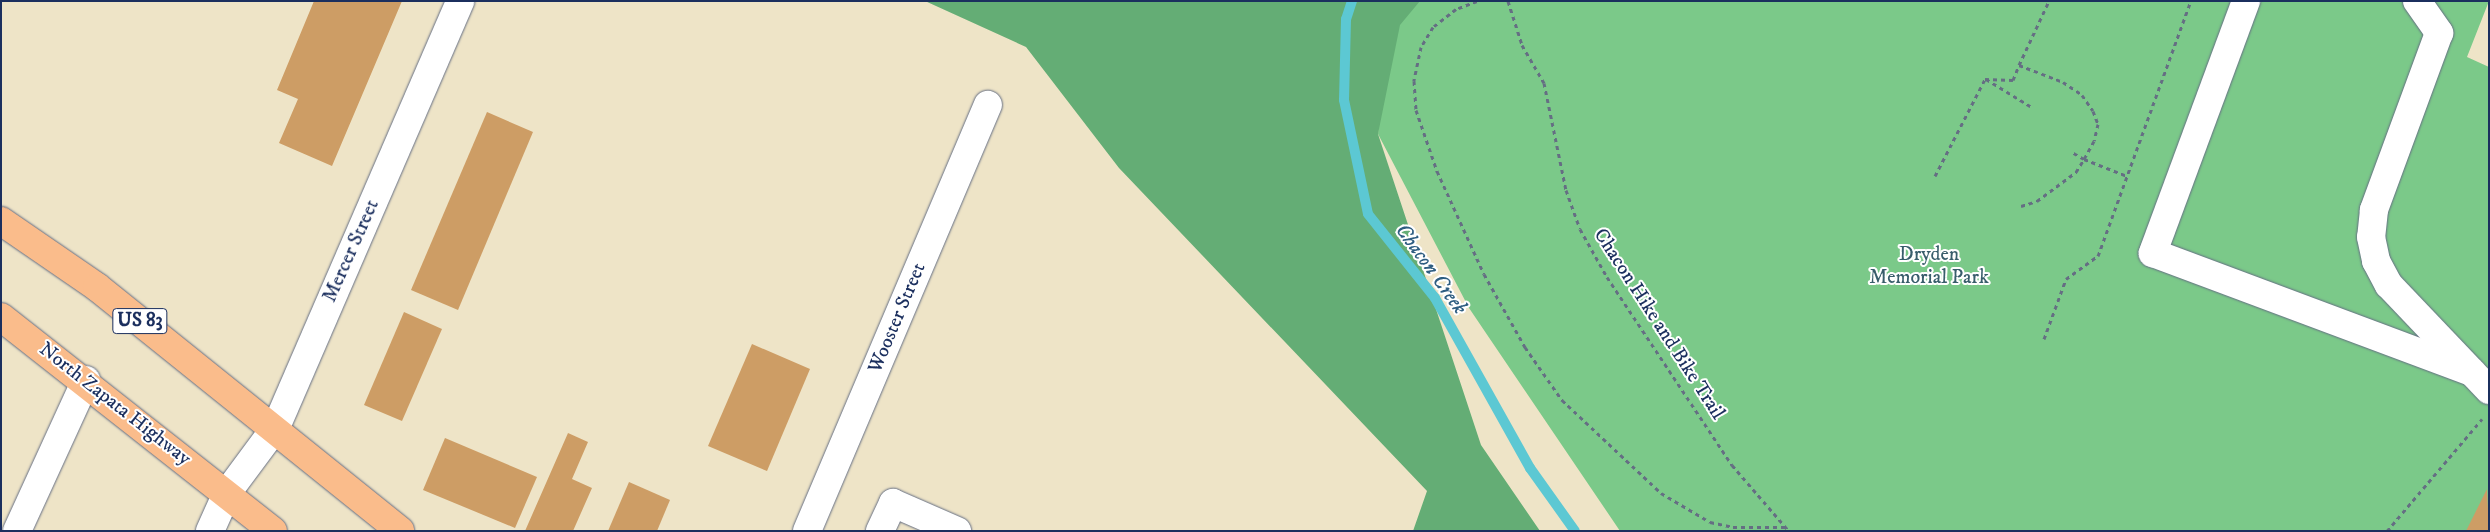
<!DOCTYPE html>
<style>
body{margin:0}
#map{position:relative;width:2490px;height:532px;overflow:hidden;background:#eee4c7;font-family:"IM FELL DW Pica",serif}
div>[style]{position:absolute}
.green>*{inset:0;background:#7bc989}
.forest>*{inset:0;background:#64ad75}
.stream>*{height:10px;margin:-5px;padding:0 5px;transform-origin:5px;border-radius:5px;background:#5cc8d3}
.building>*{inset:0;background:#cd9d65}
.path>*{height:3px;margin-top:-1.5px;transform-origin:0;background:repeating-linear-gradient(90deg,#656e83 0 4px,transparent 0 8px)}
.roads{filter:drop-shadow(0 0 1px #656e83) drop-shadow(0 0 1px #656e83)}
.minor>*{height:28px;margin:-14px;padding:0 14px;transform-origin:14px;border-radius:14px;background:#fff}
.major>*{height:28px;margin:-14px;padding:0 14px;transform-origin:14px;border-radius:14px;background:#fabc8b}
span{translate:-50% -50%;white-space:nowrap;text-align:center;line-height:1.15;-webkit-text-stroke:4px #fff;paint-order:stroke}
.shield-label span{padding:1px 4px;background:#fff;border:1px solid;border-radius:4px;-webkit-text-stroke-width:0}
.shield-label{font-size:19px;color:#1b2f5e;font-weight:700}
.street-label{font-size:20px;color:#1b2f5e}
.park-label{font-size:20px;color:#385d6b}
.water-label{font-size:21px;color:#2e5d81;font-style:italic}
.frame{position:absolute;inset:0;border:2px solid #1b2f5e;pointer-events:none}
</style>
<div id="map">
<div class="green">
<i style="clip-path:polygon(1387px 1px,2489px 1px,2467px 57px,2489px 67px,2489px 531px,1620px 531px,1469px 308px,1378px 134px)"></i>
</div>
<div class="forest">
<i style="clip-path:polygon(925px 1px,1420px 1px,1400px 25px,1378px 134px,1481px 445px,1540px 531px,1413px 531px,1427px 491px,1119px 168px,1026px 47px)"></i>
</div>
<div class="stream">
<i style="left:1352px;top:1px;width:19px;rotate:108deg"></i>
<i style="left:1346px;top:19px;width:81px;rotate:91.4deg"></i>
<i style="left:1344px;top:100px;width:116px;rotate:78.1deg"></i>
<i style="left:1368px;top:214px;width:107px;rotate:51.4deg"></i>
<i style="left:1435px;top:298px;width:195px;rotate:60.8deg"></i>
<i style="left:1530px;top:468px;width:77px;rotate:54.5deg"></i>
</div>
<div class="building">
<i style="clip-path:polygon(314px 1px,402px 1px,332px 166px,279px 143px,298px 99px,277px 90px)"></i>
<i style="clip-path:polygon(487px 112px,533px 132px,458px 310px,411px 290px)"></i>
<i style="clip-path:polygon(404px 312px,442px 329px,402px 421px,364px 405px)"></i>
<i style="clip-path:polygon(752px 344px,810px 369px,767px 471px,708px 446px)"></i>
<i style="clip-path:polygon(568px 433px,588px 442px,572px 479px,592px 488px,573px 531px,525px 531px)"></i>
<i style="clip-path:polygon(445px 438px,537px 477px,515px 528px,423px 490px)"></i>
<i style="clip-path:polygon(629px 482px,670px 500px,657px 531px,608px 531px)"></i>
<i style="clip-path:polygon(2487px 489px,2489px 531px,2466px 531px)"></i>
</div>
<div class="path">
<i style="left:1477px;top:1px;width:22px;rotate:159deg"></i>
<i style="left:1456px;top:9px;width:29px;rotate:142deg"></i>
<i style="left:1433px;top:27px;width:23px;rotate:121deg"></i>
<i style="left:1421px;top:47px;width:35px;rotate:102deg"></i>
<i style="left:1414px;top:81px;width:29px;rotate:86deg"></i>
<i style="left:1416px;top:110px;width:65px;rotate:71deg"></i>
<i style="left:1437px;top:171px;width:113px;rotate:65.5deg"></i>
<i style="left:1484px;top:274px;width:84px;rotate:60.7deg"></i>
<i style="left:1525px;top:347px;width:65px;rotate:55.1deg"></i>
<i style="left:1562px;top:400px;width:136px;rotate:43.2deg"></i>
<i style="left:1661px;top:493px;width:57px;rotate:30.6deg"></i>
<i style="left:1710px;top:522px;width:24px;rotate:12deg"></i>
<i style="left:1733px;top:527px;width:53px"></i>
<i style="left:1508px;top:1px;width:46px;rotate:72.3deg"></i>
<i style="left:1522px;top:45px;width:44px;rotate:59.9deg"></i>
<i style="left:1544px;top:83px;width:109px;rotate:78.4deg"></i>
<i style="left:1566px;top:190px;width:41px;rotate:70.3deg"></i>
<i style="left:1580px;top:229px;width:55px;rotate:60.6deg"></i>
<i style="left:1607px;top:277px;width:226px;rotate:56.4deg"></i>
<i style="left:1732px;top:465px;width:87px;rotate:49.2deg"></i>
<i style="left:2019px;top:65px;width:71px;rotate:-64.9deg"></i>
<i style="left:1986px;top:79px;width:52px;rotate:31.5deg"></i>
<i style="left:1935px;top:176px;width:109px;rotate:-62.7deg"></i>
<i style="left:1985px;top:79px;width:28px;rotate:2deg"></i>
<i style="left:2013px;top:80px;width:16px;rotate:-68deg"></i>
<i style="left:2019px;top:65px;width:47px;rotate:21.1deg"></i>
<i style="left:2063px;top:82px;width:23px;rotate:34deg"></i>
<i style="left:2082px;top:95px;width:19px;rotate:55deg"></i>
<i style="left:2093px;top:111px;width:14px;rotate:69deg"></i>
<i style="left:2098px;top:124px;width:17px;rotate:103deg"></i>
<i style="left:2094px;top:141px;width:21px;rotate:119deg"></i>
<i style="left:2084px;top:159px;width:14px;rotate:-150deg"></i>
<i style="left:2021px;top:206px;width:17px;rotate:-17deg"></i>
<i style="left:2037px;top:201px;width:49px;rotate:-36.6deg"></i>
<i style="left:2076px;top:172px;width:15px;rotate:-58deg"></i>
<i style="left:2084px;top:159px;width:46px;rotate:21.6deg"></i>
<i style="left:2044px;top:339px;width:64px;rotate:-69.9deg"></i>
<i style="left:2066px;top:279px;width:39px;rotate:-36deg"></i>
<i style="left:2098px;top:256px;width:271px;rotate:-70deg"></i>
<i style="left:2387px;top:531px;width:147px;rotate:-49.7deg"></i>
</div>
<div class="roads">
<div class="minor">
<i style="left:2246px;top:1px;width:269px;rotate:110.3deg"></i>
<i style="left:2153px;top:253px;width:340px;rotate:20.5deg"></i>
<i style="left:2417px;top:1px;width:39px;rotate:55deg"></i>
<i style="left:2439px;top:33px;width:189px;rotate:110.2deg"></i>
<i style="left:2374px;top:210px;width:27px;rotate:96deg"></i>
<i style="left:2371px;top:237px;width:25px;rotate:78deg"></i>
<i style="left:2376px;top:261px;width:27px;rotate:62deg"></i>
<i style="left:2389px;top:285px;width:145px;rotate:46.4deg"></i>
<i style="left:17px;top:531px;width:166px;rotate:-65.4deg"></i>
<i style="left:210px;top:531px;width:42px;rotate:-65.9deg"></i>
<i style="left:227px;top:493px;width:82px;rotate:-53.4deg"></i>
<i style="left:276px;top:427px;width:464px;rotate:-66.6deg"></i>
<i style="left:807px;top:531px;width:463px;rotate:-67deg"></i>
<i style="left:880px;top:531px;width:31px;rotate:-65deg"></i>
<i style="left:893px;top:503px;width:70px;rotate:23.6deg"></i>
</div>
<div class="major">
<i style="left:1px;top:221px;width:116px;rotate:34.5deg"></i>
<i style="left:97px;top:287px;width:389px;rotate:38.8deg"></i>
<i style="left:1px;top:317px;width:346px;rotate:38.2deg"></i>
</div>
</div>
<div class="shield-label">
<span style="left:140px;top:321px">US 83</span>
</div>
<div class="street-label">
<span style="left:351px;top:251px;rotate:-66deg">Mercer Street</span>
<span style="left:897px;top:318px;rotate:-67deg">Wooster Street</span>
<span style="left:1659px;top:324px;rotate:57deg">Chacon Hike and Bike Trail</span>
<span style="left:115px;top:404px;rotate:38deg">North Zapata Highway</span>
</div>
<div class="park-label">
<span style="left:1929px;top:266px">Dryden<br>Memorial Park</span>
</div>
<div class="water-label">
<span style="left:1431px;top:269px;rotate:54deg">Chacon Creek</span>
</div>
<div class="frame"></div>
</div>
